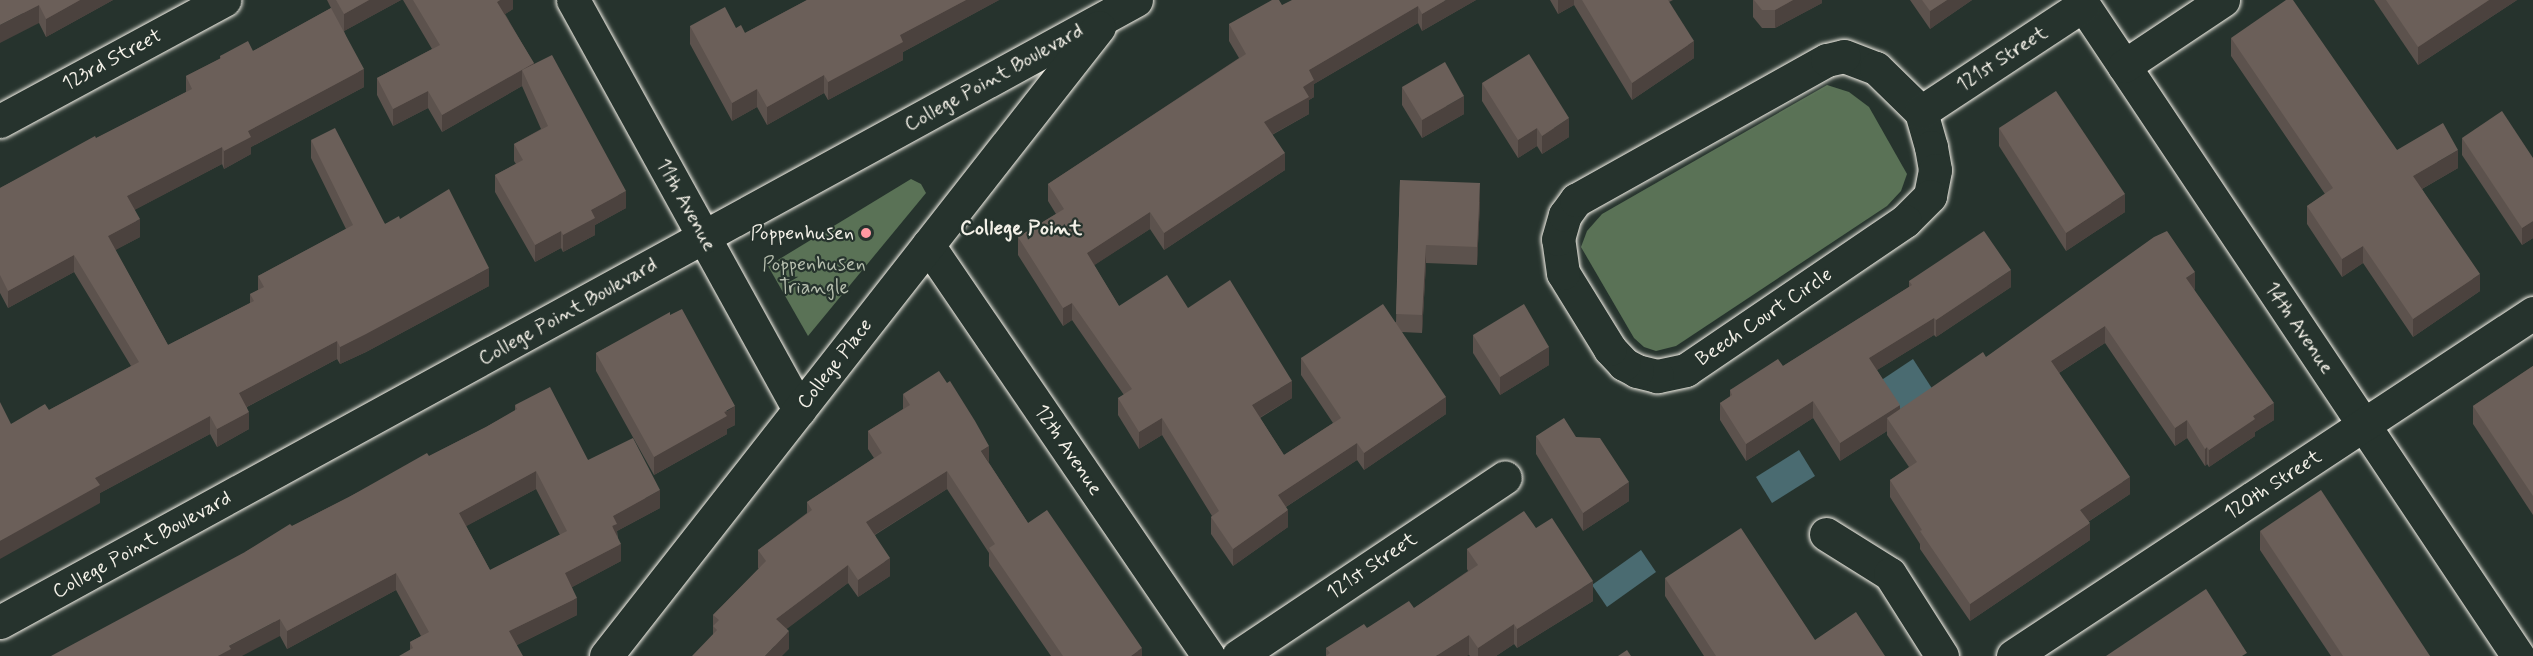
<!DOCTYPE html>
<style>
body{margin:0}
#map{position:relative;width:2533px;height:656px;overflow:hidden;background:#26332d;font-family:Mynerve,sans-serif}
div>[style]{position:absolute}
.green>*{inset:0;background:#5a7256}
.water>*{inset:0;background:#4a6b71}
.roads{filter:drop-shadow(0 0 2px #f4f1e8) drop-shadow(0 0 2px #f4f1e8)}
.minor>*{height:33px;margin:-16.5px;padding:0 16.5px;transform-origin:16.5px;border-radius:16.5px;background:#26332d}
.wall>*{inset:0;background:#5c524d}
.shaded-wall>*{inset:0;background:#4b423e}
.building>*{inset:0;background:#6b5f59}
.dots>*{width:16px;height:16px;translate:-50% -50%;box-sizing:border-box;border:3px solid #26332d;border-radius:50%}
span{translate:-50% -50%;white-space:nowrap;text-align:center;line-height:1.15;-webkit-text-stroke:4.5px #26332d;paint-order:stroke}
.street-label{font-size:20px;color:#f4f1e8}
.poi-label{font-size:20px;color:#f4f1e8}
.right{translate:-100% -50%;text-align:right}
.park-label{font-size:20px;color:#b6beae}
.neighbourhood-label{font-size:21px;color:#f4f1e8;font-weight:700}
</style>
<div id="map">
<div class="green">
<i style="clip-path:polygon(1827px 85px,1849px 92px,1869px 107px,1907px 174px,1901px 191px,1887px 206px,1676px 346px,1656px 351px,1644px 347px,1634px 338px,1581px 247px,1587px 231px,1602px 214px)"></i>
<i style="clip-path:polygon(911px 179px,921px 184px,926px 193px,808px 336px,768px 266px)"></i>
</div>
<div class="water">
<i style="clip-path:polygon(1913px 359px,1933px 390px,1889px 420px,1877px 383px)"></i>
<i style="clip-path:polygon(1799px 450px,1815px 476px,1772px 503px,1756px 477px)"></i>
<i style="clip-path:polygon(1641px 550px,1656px 572px,1607px 607px,1592px 585px)"></i>
</div>
<div class="roads">
<div class="minor">
<i style="left:573px;top:0;width:468px;rotate:61.1deg"></i>
<i style="left:2080px;top:0;width:789px;rotate:56.27deg"></i>
<i style="left:1844px;top:56px;width:34px;rotate:21deg"></i>
<i style="left:1876px;top:68px;width:63px;rotate:44.4deg"></i>
<i style="left:1921px;top:112px;width:36px;rotate:74deg"></i>
<i style="left:1931px;top:147px;width:23px;rotate:80deg"></i>
<i style="left:1935px;top:170px;width:26px;rotate:101deg"></i>
<i style="left:1930px;top:196px;width:35px;rotate:135deg"></i>
<i style="left:1905px;top:221px;width:265px;rotate:145.8deg"></i>
<i style="left:1686px;top:370px;width:30px;rotate:168deg"></i>
<i style="left:1657px;top:376px;width:21px;rotate:-166deg"></i>
<i style="left:1637px;top:371px;width:15px;rotate:-152deg"></i>
<i style="left:1624px;top:364px;width:21px;rotate:-133deg"></i>
<i style="left:1610px;top:349px;width:89px;rotate:-121.7deg"></i>
<i style="left:1563px;top:273px;width:34px;rotate:-98deg"></i>
<i style="left:1558px;top:239px;width:25px;rotate:-74deg"></i>
<i style="left:1565px;top:215px;width:19px;rotate:-54deg"></i>
<i style="left:1576px;top:200px;width:287px;rotate:-29.2deg"></i>
<i style="left:1827px;top:60px;width:17px;rotate:-13deg"></i>
<i style="left:2124px;top:66px;width:119px;rotate:-33.7deg"></i>
<i style="left:1921px;top:112px;width:194px;rotate:-33.4deg"></i>
<i style="left:0;top:121px;width:255px;rotate:-28.4deg"></i>
<i style="left:928px;top:245px;width:497px;rotate:55.7deg"></i>
<i style="left:1826px;top:534px;width:75px;rotate:32deg"></i>
<i style="left:1890px;top:574px;width:97px;rotate:57.6deg"></i>
<i style="left:0;top:622px;width:1295px;rotate:-28.7deg"></i>
<i style="left:606px;top:656px;width:799px;rotate:-51.91deg"></i>
<i style="left:1238px;top:656px;width:321px;rotate:-33.8deg"></i>
<i style="left:2013px;top:656px;width:623px;rotate:-33.41deg"></i>
</div>
</div>
<div class="wall">
<i style="clip-path:polygon(0 0,113px 0,46px 37px,39px 23px)"></i>
<i style="clip-path:polygon(327px 0,401px 0,344px 31px,364px 87px,251px 147px,251px 154px,224px 169px,222px 164px,134px 210px,140px 237px,115px 250px,168px 345px,250px 303px,250px 294px,258px 290px,258px 276px,346px 229px,311px 158px,311px 140px,385px 224px,400px 219px,489px 286px,366px 352px,340px 364px,337px 359px,247px 407px,249px 429px,217px 447px,210px 434px,100px 493px,100px 503px,11px 424px,49px 410px,131px 366px,74px 272px,8px 308px,0 293px,0 188px,186px 92px,186px 76px,220px 59px,220px 56px,253px 51px,331px 8px)"></i>
<i style="clip-path:polygon(403px 0,513px 0,513px 9px,505px 14px,534px 64px,626px 208px,595px 225px,595px 235px,563px 252px,561px 248px,535px 262px,495px 192px,495px 175px,516px 164px,514px 161px,514px 144px,541px 129px,522px 86px,442px 132px,428px 108px,393px 126px,377px 95px,377px 78px,432px 49px)"></i>
<i style="clip-path:polygon(807px 0,999px 0,903px 52px,903px 60px,828px 100px,824px 93px,767px 125px,757px 107px,732px 121px,690px 44px,690px 26px,736px 28px,745px 33px)"></i>
<i style="clip-path:polygon(1476px 0,1422px 31px,1418px 23px,1314px 84px,1314px 97px,1309px 100px,1309px 114px,1272px 135px,1285px 170px,1164px 250px,1150px 229px,1094px 265px,1119px 306px,1188px 308px,1292px 398px,1260px 418px,1284px 455px,1333px 423px,1301px 375px,1301px 358px,1396px 322px,1400px 180px,1480px 202px,1477px 265px,1426px 263px,1422px 333px,1402px 332px,1446px 414px,1364px 470px,1357px 460px,1286px 507px,1288px 527px,1233px 566px,1211px 534px,1211px 517px,1212px 516px,1162px 435px,1139px 449px,1118px 415px,1118px 398px,1124px 395px,1072px 320px,1063px 326px,1018px 255px,1018px 237px,1056px 214px,1048px 201px,1048px 184px,1239px 58px,1229px 41px,1229px 24px,1282px 5px)"></i>
<i style="clip-path:polygon(1550px 0,1673px 0,1669px 2px,1694px 58px,1632px 100px,1574px 5px,1558px 14px)"></i>
<i style="clip-path:polygon(1753px 0,1822px 0,1822px 3px,1775px 28px,1762px 28px,1753px 17px)"></i>
<i style="clip-path:polygon(1910px 0,1972px 0,1930px 29px)"></i>
<i style="clip-path:polygon(2374px 0,2517px 0,2418px 65px)"></i>
<i style="clip-path:polygon(2231px 38px,2397px 150px,2458px 168px,2422px 189px,2480px 291px,2413px 337px,2363px 263px,2342px 277px,2307px 224px,2307px 206px,2325px 194px,2231px 56px)"></i>
<i style="clip-path:polygon(1482px 83px,1569px 137px,1542px 154px,1537px 146px,1518px 158px,1482px 101px)"></i>
<i style="clip-path:polygon(1402px 87px,1464px 114px,1422px 138px,1402px 105px)"></i>
<i style="clip-path:polygon(1999px 128px,2125px 212px,2066px 251px,1999px 146px)"></i>
<i style="clip-path:polygon(2462px 138px,2533px 158px,2533px 238px,2522px 245px,2462px 155px)"></i>
<i style="clip-path:polygon(1909px 281px,2011px 287px,1936px 337px,1934px 335px,1877px 370px,1900px 409px,1986px 357px,2195px 289px,2194px 290px,2274px 420px,2255px 432px,2255px 436px,2209px 467px,2207px 464px,2205px 466px,2187px 438px,2175px 446px,2105px 343px,2059px 373px,2130px 494px,2088px 522px,2090px 540px,1970px 621px,1920px 549px,1920px 544px,1890px 497px,1890px 480px,1909px 467px,1887px 435px,1887px 431px,1840px 461px,1813px 418px,1746px 461px,1720px 420px,1720px 403px,1730px 397px,1730px 390px,1783px 366px,1909px 287px)"></i>
<i style="clip-path:polygon(670px 315px,735px 425px,727px 429px,727px 434px,654px 475px,596px 371px,596px 353px)"></i>
<i style="clip-path:polygon(1473px 335px,1549px 365px,1500px 395px,1473px 353px)"></i>
<i style="clip-path:polygon(2533px 366px,2533px 515px,2473px 424px,2473px 406px)"></i>
<i style="clip-path:polygon(903px 394px,989px 463px,1028px 523px,1142px 656px,1051px 656px,989px 566px,989px 553px,947px 489px,875px 535px,890px 576px,858px 597px,848px 583px,786px 629px,789px 649px,713px 635px,713px 615px,759px 569px,758px 568px,758px 550px,807px 513px,807px 502px,874px 458px,868px 449px,868px 431px,903px 409px)"></i>
<i style="clip-path:polygon(evenodd,515px 405px,588px 460px,660px 508px,617px 531px,621px 561px,572px 587px,577px 615px,517px 645px,410px 650px,410px 642px,421px 636px,396px 590px,287px 649px,280px 636px,245px 552px,292px 526px,486px 427px,515px 411px,515px 405px,536px 489px,560px 535px,490px 570px,466px 526px,536px 489px)"></i>
<i style="clip-path:polygon(1536px 436px,1576px 437px,1629px 501px,1583px 531px,1536px 454px)"></i>
<i style="clip-path:polygon(1536px 528px,1593px 601px,1517px 648px,1514px 644px,1496px 656px,1470px 656px,1469px 655px,1326px 656px,1326px 648px,1367px 628px,1414px 608px,1468px 571px,1467px 569px,1467px 549px)"></i>
<i style="clip-path:polygon(2260px 531px,2430px 656px,2331px 656px,2260px 550px)"></i>
<i style="clip-path:polygon(1665px 578px,1815px 640px,1885px 656px,1704px 656px,1665px 596px)"></i>
</div>
<div class="shaded-wall">
<i style="clip-path:polygon(80px 0,113px 0,46px 37px,46px 19px)"></i>
<i style="clip-path:polygon(369px 0,401px 0,344px 31px,344px 14px)"></i>
<i style="clip-path:polygon(500px 0,513px 0,513px 9px,497px 19px,497px 2px)"></i>
<i style="clip-path:polygon(966px 0,999px 0,903px 52px,903px 60px,828px 100px,828px 82px,900px 35px)"></i>
<i style="clip-path:polygon(1446px 0,1476px 0,1422px 31px,1422px 14px)"></i>
<i style="clip-path:polygon(1558px 0,1574px 0,1574px 5px,1558px 14px)"></i>
<i style="clip-path:polygon(1793px 0,1822px 0,1822px 3px,1775px 28px,1775px 10px)"></i>
<i style="clip-path:polygon(1947px 0,1972px 0,1930px 29px,1930px 11px)"></i>
<i style="clip-path:polygon(2489px 0,2517px 0,2418px 65px,2418px 47px)"></i>
<i style="clip-path:polygon(39px 5px,39px 23px,0 43px,0 25px)"></i>
<i style="clip-path:polygon(1418px 6px,1418px 23px,1314px 84px,1314px 97px,1309px 100px,1309px 114px,1264px 139px,1264px 122px,1303px 87px,1309px 70px)"></i>
<i style="clip-path:polygon(1694px 41px,1694px 58px,1632px 100px,1632px 83px)"></i>
<i style="clip-path:polygon(534px 63px,534px 80px,522px 70px,522px 86px,442px 132px,442px 115px)"></i>
<i style="clip-path:polygon(364px 69px,364px 87px,251px 147px,251px 154px,224px 169px,224px 151px,248px 131px)"></i>
<i style="clip-path:polygon(824px 75px,824px 93px,767px 125px,767px 107px)"></i>
<i style="clip-path:polygon(757px 89px,757px 107px,732px 121px,732px 103px)"></i>
<i style="clip-path:polygon(428px 91px,428px 108px,393px 126px,393px 109px)"></i>
<i style="clip-path:polygon(1464px 96px,1464px 114px,1422px 138px,1422px 120px)"></i>
<i style="clip-path:polygon(1569px 118px,1569px 137px,1542px 154px,1542px 136px)"></i>
<i style="clip-path:polygon(1537px 128px,1537px 146px,1518px 158px,1518px 140px)"></i>
<i style="clip-path:polygon(222px 147px,222px 164px,127px 214px,127px 196px)"></i>
<i style="clip-path:polygon(2458px 150px,2458px 168px,2413px 194px,2413px 176px)"></i>
<i style="clip-path:polygon(1285px 153px,1285px 170px,1164px 250px,1164px 233px)"></i>
<i style="clip-path:polygon(1480px 183px,1480px 202px,1477px 265px,1477px 247px)"></i>
<i style="clip-path:polygon(626px 191px,626px 208px,595px 225px,595px 235px,563px 252px,563px 235px,591px 210px)"></i>
<i style="clip-path:polygon(2125px 194px,2125px 212px,2066px 251px,2066px 233px)"></i>
<i style="clip-path:polygon(1150px 212px,1150px 229px,1087px 270px,1087px 253px)"></i>
<i style="clip-path:polygon(140px 219px,140px 237px,108px 254px,108px 236px)"></i>
<i style="clip-path:polygon(2533px 221px,2533px 238px,2522px 245px,2522px 228px)"></i>
<i style="clip-path:polygon(561px 231px,561px 248px,535px 262px,535px 245px)"></i>
<i style="clip-path:polygon(1426px 245px,1426px 263px,1422px 333px,1422px 315px)"></i>
<i style="clip-path:polygon(2363px 246px,2363px 263px,2342px 277px,2342px 259px)"></i>
<i style="clip-path:polygon(74px 255px,74px 272px,8px 308px,8px 291px)"></i>
<i style="clip-path:polygon(489px 268px,489px 286px,366px 352px,340px 364px,340px 347px)"></i>
<i style="clip-path:polygon(2011px 270px,2011px 287px,1936px 337px,1936px 320px)"></i>
<i style="clip-path:polygon(2195px 272px,2195px 289px,2186px 295px,2186px 278px)"></i>
<i style="clip-path:polygon(2480px 274px,2480px 291px,2413px 337px,2413px 319px)"></i>
<i style="clip-path:polygon(1072px 303px,1072px 320px,1063px 326px,1063px 308px)"></i>
<i style="clip-path:polygon(1934px 318px,1934px 335px,1869px 375px,1869px 358px)"></i>
<i style="clip-path:polygon(2105px 326px,2105px 343px,2051px 378px,2051px 361px)"></i>
<i style="clip-path:polygon(337px 341px,337px 359px,239px 411px,239px 393px)"></i>
<i style="clip-path:polygon(1549px 347px,1549px 365px,1500px 395px,1500px 377px)"></i>
<i style="clip-path:polygon(1292px 381px,1292px 398px,1252px 422px,1252px 405px)"></i>
<i style="clip-path:polygon(1446px 397px,1446px 414px,1364px 470px,1364px 453px)"></i>
<i style="clip-path:polygon(1813px 401px,1813px 418px,1746px 461px,1746px 444px)"></i>
<i style="clip-path:polygon(2274px 403px,2274px 420px,2255px 432px,2255px 436px,2209px 467px,2209px 450px,2253px 416px)"></i>
<i style="clip-path:polygon(1900px 405px,1900px 422px,1887px 418px,1887px 431px,1840px 461px,1840px 443px)"></i>
<i style="clip-path:polygon(735px 406px,735px 425px,727px 429px,727px 434px,654px 475px,654px 457px)"></i>
<i style="clip-path:polygon(249px 412px,249px 429px,217px 447px,217px 429px)"></i>
<i style="clip-path:polygon(210px 416px,210px 434px,100px 493px,100px 503px,0 559px,0 541px,95px 478px)"></i>
<i style="clip-path:polygon(1162px 418px,1162px 435px,1139px 449px,1139px 432px)"></i>
<i style="clip-path:polygon(2187px 420px,2187px 438px,2175px 446px,2175px 428px)"></i>
<i style="clip-path:polygon(1357px 443px,1357px 460px,1278px 512px,1278px 495px)"></i>
<i style="clip-path:polygon(989px 446px,989px 463px,981px 451px)"></i>
<i style="clip-path:polygon(2207px 447px,2207px 464px,2205px 466px,2205px 449px)"></i>
<i style="clip-path:polygon(536px 471px,536px 489px,459px 530px,459px 513px)"></i>
<i style="clip-path:polygon(947px 471px,947px 489px,866px 540px,866px 522px)"></i>
<i style="clip-path:polygon(2130px 477px,2130px 494px,2080px 527px,2080px 510px)"></i>
<i style="clip-path:polygon(1629px 482px,1629px 501px,1583px 531px,1583px 513px)"></i>
<i style="clip-path:polygon(660px 490px,660px 508px,617px 531px,617px 542px,612px 544px,613px 516px)"></i>
<i style="clip-path:polygon(1288px 510px,1288px 527px,1233px 566px,1233px 549px)"></i>
<i style="clip-path:polygon(2090px 523px,2090px 540px,1970px 621px,1970px 604px)"></i>
<i style="clip-path:polygon(621px 544px,621px 561px,565px 591px,565px 573px)"></i>
<i style="clip-path:polygon(890px 558px,890px 576px,858px 597px,858px 580px)"></i>
<i style="clip-path:polygon(848px 565px,848px 583px,776px 637px,776px 619px)"></i>
<i style="clip-path:polygon(396px 573px,396px 590px,287px 649px,287px 631px)"></i>
<i style="clip-path:polygon(1593px 581px,1593px 601px,1517px 648px,1517px 629px)"></i>
<i style="clip-path:polygon(577px 598px,577px 615px,509px 649px,509px 631px)"></i>
<i style="clip-path:polygon(280px 619px,280px 636px,242px 656px,218px 656px,229px 646px)"></i>
<i style="clip-path:polygon(1514px 624px,1514px 644px,1496px 656px,1478px 656px,1478px 648px)"></i>
<i style="clip-path:polygon(789px 631px,789px 649px,782px 656px,765px 656px)"></i>
<i style="clip-path:polygon(1469px 635px,1469px 655px,1467px 656px,1436px 656px)"></i>
<i style="clip-path:polygon(1142px 648px,1142px 656px,1131px 656px)"></i>
</div>
<div class="building">
<i style="clip-path:polygon(0 0,80px 0,46px 19px,39px 5px,0 25px)"></i>
<i style="clip-path:polygon(336px 0,369px 0,344px 14px)"></i>
<i style="clip-path:polygon(413px 0,500px 0,497px 2px,534px 63px,442px 115px,428px 91px,393px 109px,377px 78px,440px 45px)"></i>
<i style="clip-path:polygon(807px 0,966px 0,900px 35px,903px 42px,828px 82px,824px 75px,767px 107px,757px 89px,732px 103px,690px 26px,725px 7px,736px 28px,741px 25px,745px 33px)"></i>
<i style="clip-path:polygon(1272px 0,1279px 0,1282px 5px,1292px 0,1446px 0,1422px 14px,1418px 6px,1309px 70px,1314px 80px,1303px 87px,1309px 97px,1264px 122px,1285px 153px,1164px 233px,1150px 212px,1087px 253px,1119px 306px,1167px 275px,1188px 308px,1230px 280px,1292px 381px,1252px 405px,1284px 455px,1341px 418px,1301px 358px,1383px 304px,1446px 397px,1364px 453px,1357px 443px,1278px 495px,1288px 510px,1233px 549px,1211px 517px,1219px 511px,1162px 418px,1139px 432px,1118px 398px,1132px 389px,1072px 303px,1063px 308px,1018px 237px,1064px 209px,1048px 184px,1246px 54px,1229px 24px)"></i>
<i style="clip-path:polygon(1582px 0,1668px 0,1694px 41px,1632px 83px)"></i>
<i style="clip-path:polygon(1754px 0,1793px 0,1775px 10px,1762px 10px)"></i>
<i style="clip-path:polygon(1922px 0,1947px 0,1930px 11px)"></i>
<i style="clip-path:polygon(2286px 0,2293px 0,2397px 150px,2443px 123px,2458px 150px,2413px 176px,2480px 274px,2413px 319px,2363px 246px,2342px 259px,2307px 206px,2333px 188px,2231px 38px)"></i>
<i style="clip-path:polygon(2386px 0,2489px 0,2418px 47px)"></i>
<i style="clip-path:polygon(331px 8px,364px 69px,248px 131px,251px 137px,224px 151px,222px 147px,127px 196px,140px 219px,108px 236px,168px 345px,254px 301px,250px 294px,264px 287px,258px 276px,353px 225px,311px 140px,335px 128px,385px 224px,399px 216px,400px 219px,449px 189px,489px 268px,366px 334px,340px 347px,337px 341px,239px 393px,249px 412px,217px 429px,210px 416px,95px 478px,100px 485px,0 541px,0 402px,11px 424px,45px 404px,49px 410px,139px 362px,74px 255px,8px 291px,0 275px,0 188px,95px 136px,96px 138px,192px 89px,186px 76px,221px 58px,220px 56px,248px 41px,253px 51px)"></i>
<i style="clip-path:polygon(1529px 54px,1569px 118px,1542px 136px,1537px 128px,1518px 140px,1482px 83px)"></i>
<i style="clip-path:polygon(552px 55px,626px 191px,591px 210px,595px 218px,563px 235px,561px 231px,535px 245px,495px 175px,523px 160px,514px 144px,548px 126px,522px 70px)"></i>
<i style="clip-path:polygon(1445px 62px,1464px 96px,1422px 120px,1402px 87px)"></i>
<i style="clip-path:polygon(2056px 91px,2125px 194px,2066px 233px,1999px 128px)"></i>
<i style="clip-path:polygon(2502px 111px,2533px 158px,2533px 221px,2522px 228px,2462px 138px)"></i>
<i style="clip-path:polygon(1400px 180px,1480px 183px,1477px 247px,1426px 245px,1422px 315px,1396px 314px)"></i>
<i style="clip-path:polygon(1984px 231px,2011px 270px,1936px 320px,1934px 318px,1869px 358px,1900px 405px,1840px 443px,1813px 401px,1746px 444px,1720px 403px,1732px 395px,1730px 390px,1778px 359px,1783px 366px,1912px 285px,1909px 281px)"></i>
<i style="clip-path:polygon(2167px 231px,2195px 272px,2186px 278px,2274px 403px,2253px 416px,2255px 419px,2209px 450px,2207px 447px,2205px 449px,2187px 420px,2175px 428px,2105px 326px,2051px 361px,2130px 477px,2080px 510px,2090px 523px,1970px 604px,1920px 531px,1922px 530px,1890px 480px,1917px 462px,1887px 418px,1983px 352px,1986px 357px,2154px 237px)"></i>
<i style="clip-path:polygon(1524px 304px,1549px 347px,1500px 377px,1473px 335px)"></i>
<i style="clip-path:polygon(682px 309px,735px 406px,724px 412px,727px 416px,654px 457px,596px 353px,670px 312px,670px 315px)"></i>
<i style="clip-path:polygon(2533px 366px,2533px 496px,2473px 406px)"></i>
<i style="clip-path:polygon(939px 371px,947px 383px,950px 381px,975px 421px,989px 446px,981px 451px,1028px 523px,1047px 510px,1142px 648px,1131px 656px,1063px 656px,989px 548px,995px 544px,947px 471px,866px 522px,890px 558px,858px 580px,848px 565px,776px 619px,789px 631px,765px 656px,692px 656px,717px 630px,713px 626px,719px 620px,713px 615px,766px 561px,758px 550px,812px 510px,807px 502px,882px 453px,868px 431px,910px 405px,903px 394px)"></i>
<i style="clip-path:polygon(evenodd,550px 387px,588px 460px,633px 438px,660px 490px,613px 516px,617px 524px,612px 526px,621px 544px,565px 573px,577px 598px,509px 631px,523px 656px,399px 656px,413px 648px,410px 642px,429px 632px,396px 573px,287px 631px,280px 619px,229px 646px,231px 649px,218px 656px,51px 656px,245px 552px,290px 524px,292px 526px,349px 497px,427px 453px,429px 456px,486px 427px,517px 409px,515px 405px,550px 387px,536px 471px,567px 531px,490px 570px,459px 513px,536px 471px)"></i>
<i style="clip-path:polygon(1564px 418px,1576px 437px,1600px 438px,1629px 482px,1583px 513px,1536px 436px)"></i>
<i style="clip-path:polygon(2321px 490px,2430px 656px,2343px 656px,2260px 531px)"></i>
<i style="clip-path:polygon(1524px 511px,1536px 528px,1552px 518px,1593px 581px,1517px 629px,1514px 624px,1478px 648px,1469px 635px,1436px 656px,1326px 656px,1330px 653px,1326px 648px,1364px 624px,1367px 628px,1409px 601px,1414px 608px,1478px 565px,1467px 549px)"></i>
<i style="clip-path:polygon(1741px 528px,1815px 640px,1856px 612px,1885px 656px,1716px 656px,1665px 578px)"></i>
<i style="clip-path:polygon(2206px 589px,2247px 653px,2242px 656px,2106px 656px)"></i>
<i style="clip-path:polygon(1627px 650px,1631px 656px,1618px 656px)"></i>
</div>
<div class="dots">
<i style="left:866px;top:233px;background:#ff9aa2"></i>
</div>
<div class="street-label">
<span style="left:2002px;top:59px;rotate:-33deg">121st Street</span>
<span style="left:112px;top:60px;rotate:-28deg">123rd Street</span>
<span style="left:994px;top:78px;rotate:-29deg">College Point Boulevard</span>
<span style="left:686px;top:205px;rotate:61deg">11th Avenue</span>
<span style="left:568px;top:312px;rotate:-29deg">College Point Boulevard</span>
<span style="left:1764px;top:317px;rotate:-34deg">Beech Court Circle</span>
<span style="left:2299px;top:328px;rotate:56deg">14th Avenue</span>
<span style="left:835px;top:364px;rotate:-52deg">College Place</span>
<span style="left:1068px;top:450px;rotate:56deg">12th Avenue</span>
<span style="left:2273px;top:485px;rotate:-33deg">120th Street</span>
<span style="left:142px;top:545px;rotate:-29deg">College Point Boulevard</span>
<span style="left:1372px;top:566px;rotate:-34deg">121st Street</span>
</div>
<div class="poi-label">
<span class="right" style="left:854px;top:233px">Poppenhusen</span>
</div>
<div class="park-label">
<span style="left:814px;top:276px">Poppenhusen<br>Triangle</span>
</div>
<div class="neighbourhood-label">
<span style="left:1021px;top:228px">College Point</span>
</div>
</div>
